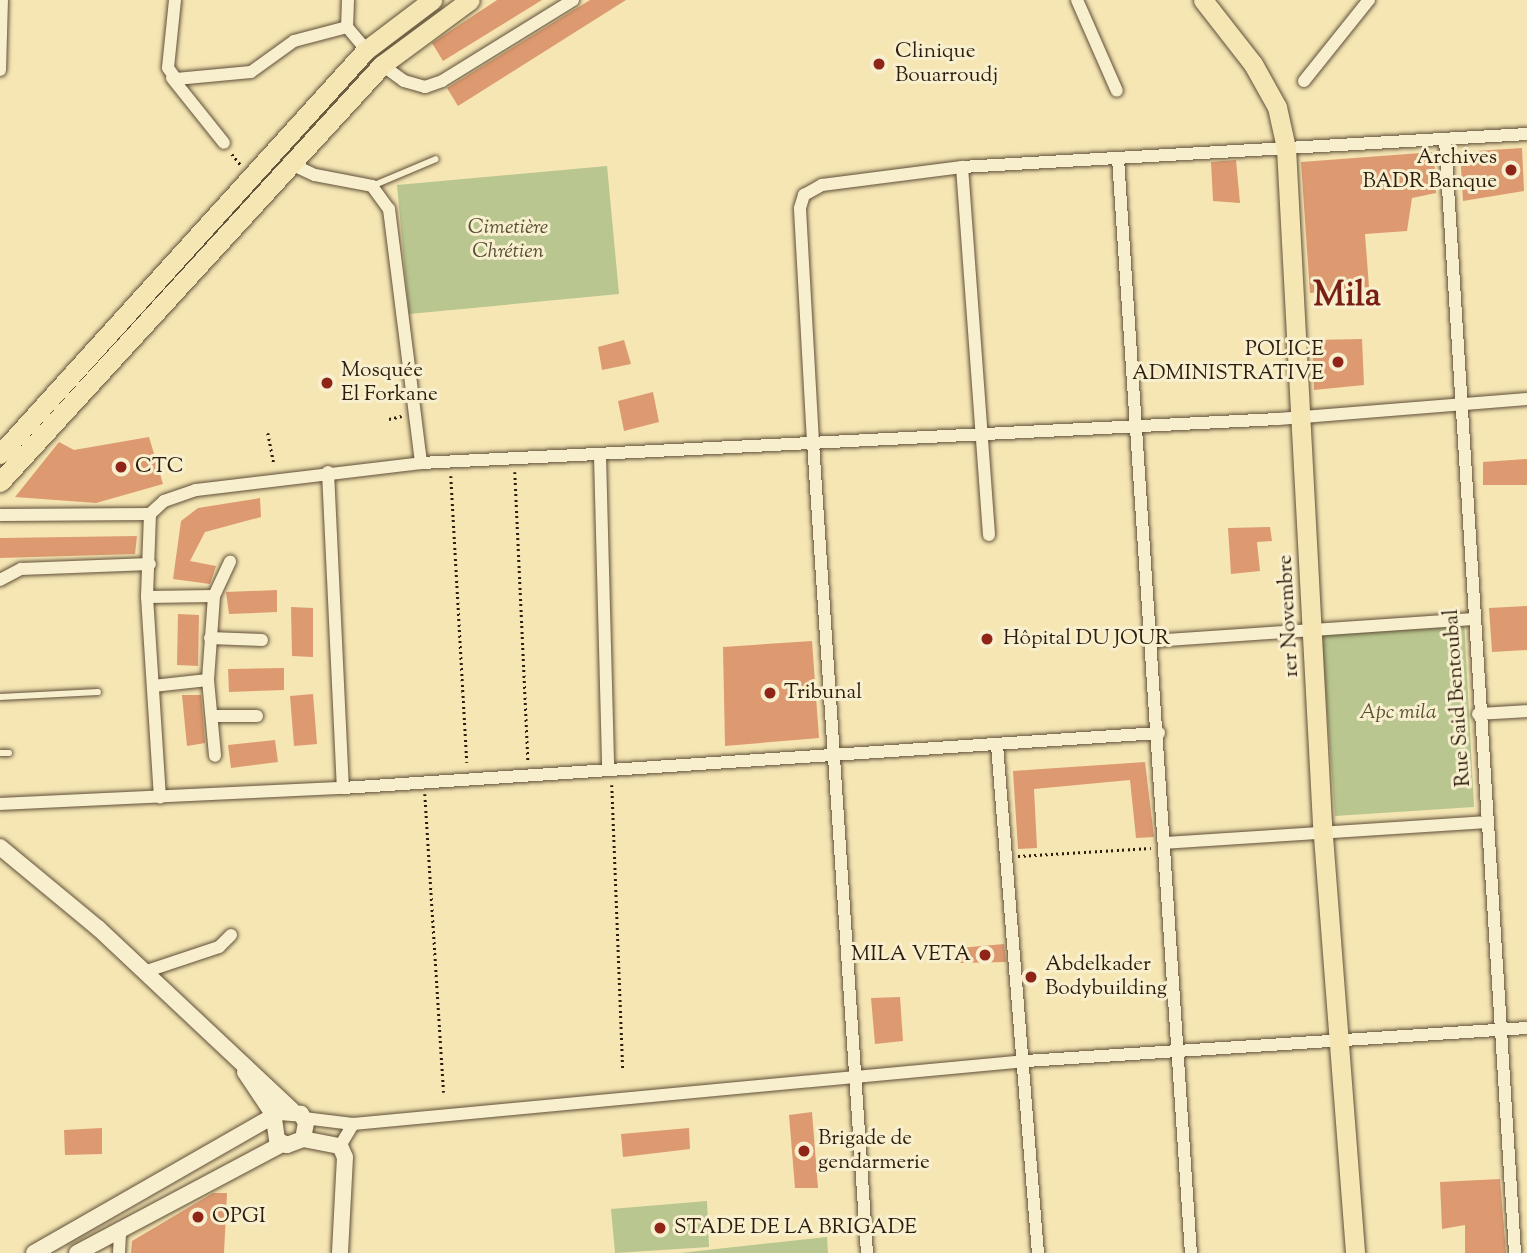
<!DOCTYPE html>
<meta charset="utf-8">
<style>
body{margin:0}
#map{position:relative;width:1527px;height:1253px;overflow:hidden;background:#f5e6b4;font-family:"Sorts Mill Goudy",serif}
div>[style]{position:absolute}
.green>*{inset:0;background:#b9c68f}
.building>*{inset:0;background:#dd9a70}
.path>*{height:2.5px;margin-top:-1.25px;transform-origin:0;background:repeating-linear-gradient(90deg,#2e1d0f 0 2px,transparent 0 5.5px)}
.roads{filter:drop-shadow(0 0 2px #604f38) drop-shadow(0 0 2px #604f38)}
.lane>*{height:6px;margin:-3px;padding:0 3px;transform-origin:3px;border-radius:3px;background:#f8efce}
.street>*{height:12px;margin:-6px;padding:0 6px;transform-origin:6px;border-radius:6px;background:#f8efce}
.secondary>*{height:16px;margin:-8px;padding:0 8px;transform-origin:8px;border-radius:8px;background:#f8efce}
.primary>*{height:19px;margin:-9.5px;padding:0 9.5px;transform-origin:9.5px;border-radius:9.5px;background:#f5e6b4}
.dots>*{width:19px;height:19px;translate:-50% -50%;box-sizing:border-box;border:4px solid #f8efce;border-radius:50%}
span{translate:-50% -50%;white-space:nowrap;text-align:center;line-height:1.15;-webkit-text-stroke:6px #f8efce;paint-order:stroke}
.poi-label{font-size:21px;color:#2e1d0f}
.left{translate:0 -50%;text-align:left}
.right{translate:-100% -50%;text-align:right}
.park-label{font-size:21px;color:#585035;font-style:italic}
.street-label{font-size:21px;color:#2e1d0f}
.town-label{font-size:35px;color:#7a1f14;font-weight:700}
</style>
<div id="map">
<div class="green">
<i style="clip-path:polygon(607px 166px,619px 294px,409px 314px,397px 185px)"></i>
<i style="clip-path:polygon(1464px 619px,1474px 807px,1335px 816px,1321px 629px)"></i>
<i style="clip-path:polygon(707px 1201px,709px 1247px,615px 1253px,611px 1209px)"></i>
<i style="clip-path:polygon(827px 1237px,828px 1253px,680px 1253px)"></i>
</div>
<div class="building">
<i style="clip-path:polygon(497px 0,542px 0,443px 61px,432px 43px)"></i>
<i style="clip-path:polygon(590px 0,626px 0,458px 106px,447px 88px)"></i>
<i style="clip-path:polygon(1522px 148px,1524px 191px,1463px 201px,1460px 152px)"></i>
<i style="clip-path:polygon(1434px 152px,1436px 193px,1412px 198px,1407px 231px,1365px 234px,1369px 287px,1310px 293px,1301px 162px)"></i>
<i style="clip-path:polygon(1236px 160px,1240px 203px,1213px 201px,1211px 162px)"></i>
<i style="clip-path:polygon(1362px 339px,1364px 385px,1314px 390px,1312px 340px)"></i>
<i style="clip-path:polygon(624px 340px,631px 364px,602px 370px,598px 347px)"></i>
<i style="clip-path:polygon(653px 392px,659px 422px,624px 431px,618px 401px)"></i>
<i style="clip-path:polygon(149px 437px,163px 484px,96px 503px,15px 497px,59px 442px,74px 450px)"></i>
<i style="clip-path:polygon(1527px 459px,1527px 485px,1483px 485px,1483px 462px)"></i>
<i style="clip-path:polygon(260px 498px,261px 517px,205px 532px,190px 561px,216px 566px,210px 584px,173px 579px,181px 521px,198px 508px)"></i>
<i style="clip-path:polygon(1270px 527px,1272px 541px,1257px 542px,1260px 571px,1231px 574px,1228px 528px)"></i>
<i style="clip-path:polygon(137px 536px,135px 554px,0 558px,0 538px)"></i>
<i style="clip-path:polygon(277px 590px,277px 612px,229px 614px,226px 592px)"></i>
<i style="clip-path:polygon(1527px 606px,1527px 650px,1492px 652px,1489px 608px)"></i>
<i style="clip-path:polygon(291px 607px,313px 608px,313px 657px,292px 656px)"></i>
<i style="clip-path:polygon(178px 614px,199px 615px,198px 666px,177px 665px)"></i>
<i style="clip-path:polygon(812px 641px,819px 738px,725px 746px,723px 647px)"></i>
<i style="clip-path:polygon(284px 668px,284px 690px,229px 692px,228px 669px)"></i>
<i style="clip-path:polygon(313px 694px,317px 744px,294px 746px,290px 696px)"></i>
<i style="clip-path:polygon(182px 695px,201px 695px,205px 743px,187px 746px)"></i>
<i style="clip-path:polygon(275px 740px,278px 762px,231px 768px,228px 745px)"></i>
<i style="clip-path:polygon(1145px 762px,1154px 837px,1136px 838px,1130px 780px,1034px 789px,1037px 848px,1018px 849px,1013px 771px)"></i>
<i style="clip-path:polygon(1004px 944px,1006px 962px,960px 963px,959px 948px)"></i>
<i style="clip-path:polygon(900px 997px,903px 1041px,875px 1044px,871px 998px)"></i>
<i style="clip-path:polygon(812px 1112px,818px 1188px,795px 1188px,789px 1115px)"></i>
<i style="clip-path:polygon(102px 1128px,102px 1154px,65px 1155px,64px 1130px)"></i>
<i style="clip-path:polygon(689px 1128px,690px 1149px,623px 1157px,621px 1134px)"></i>
<i style="clip-path:polygon(1500px 1179px,1506px 1253px,1465px 1253px,1465px 1225px,1442px 1229px,1440px 1182px)"></i>
<i style="clip-path:polygon(213px 1193px,227px 1193px,224px 1253px,131px 1253px,132px 1241px)"></i>
</div>
<div class="path">
<i style="left:232px;top:154px;width:14px;rotate:51deg"></i>
<i style="left:389px;top:419px;width:13px;rotate:-13deg"></i>
<i style="left:268px;top:433px;width:32px;rotate:79deg"></i>
<i style="left:515px;top:472px;width:290px;rotate:87.4deg"></i>
<i style="left:451px;top:476px;width:287px;rotate:86.8deg"></i>
<i style="left:612px;top:785px;width:285px;rotate:87.8deg"></i>
<i style="left:425px;top:794px;width:299px;rotate:86.4deg"></i>
<i style="left:1018px;top:856px;width:133px;rotate:-3.4deg"></i>
</div>
<div class="roads">
<div class="lane">
<i style="left:372px;top:186px;width:69px;rotate:-22.9deg"></i>
<i style="left:0;top:697px;width:98px;rotate:-2.9deg"></i>
<i style="left:0;top:753px;width:9px"></i>
</div>
<div class="street">
<i style="left:175px;top:0;width:68px;rotate:95.9deg"></i>
<i style="left:168px;top:68px;width:14px;rotate:54deg"></i>
<i style="left:176px;top:79px;width:75px;rotate:-5.3deg"></i>
<i style="left:251px;top:72px;width:53px;rotate:-35.8deg"></i>
<i style="left:294px;top:41px;width:55px;rotate:-14.8deg"></i>
<i style="left:348px;top:0;width:27px;rotate:92deg"></i>
<i style="left:347px;top:27px;width:30px;rotate:50deg"></i>
<i style="left:1077px;top:0;width:99px;rotate:66.3deg"></i>
<i style="left:382px;top:65px;width:27px;rotate:36deg"></i>
<i style="left:404px;top:81px;width:22px;rotate:16deg"></i>
<i style="left:425px;top:87px;width:18px;rotate:-19deg"></i>
<i style="left:442px;top:81px;width:154px;rotate:-31.7deg"></i>
<i style="left:0;top:70px;width:70px;rotate:-88.4deg"></i>
<i style="left:172px;top:78px;width:83px;rotate:51.3deg"></i>
<i style="left:1304px;top:81px;width:104px;rotate:-51.3deg"></i>
<i style="left:1445px;top:140px;width:1115px;rotate:86.4deg"></i>
<i style="left:1118px;top:158px;width:1097px;rotate:86.19deg"></i>
<i style="left:291px;top:164px;width:26px;rotate:25deg"></i>
<i style="left:315px;top:175px;width:58px;rotate:10.9deg"></i>
<i style="left:372px;top:186px;width:29px;rotate:54deg"></i>
<i style="left:389px;top:209px;width:256px;rotate:82.8deg"></i>
<i style="left:962px;top:167px;width:369px;rotate:85.8deg"></i>
<i style="left:600px;top:456px;width:313px;rotate:88.5deg"></i>
<i style="left:328px;top:472px;width:316px;rotate:87.3deg"></i>
<i style="left:150px;top:514px;width:83px;rotate:92.1deg"></i>
<i style="left:147px;top:597px;width:201px;rotate:86.3deg"></i>
<i style="left:0;top:515px;width:150px;rotate:-0.4deg"></i>
<i style="left:150px;top:514px;width:19px;rotate:-43deg"></i>
<i style="left:164px;top:501px;width:34px;rotate:-19deg"></i>
<i style="left:196px;top:490px;width:227px;rotate:-6.8deg"></i>
<i style="left:421px;top:463px;width:858px;rotate:-2.94deg"></i>
<i style="left:1278px;top:419px;width:250px;rotate:-4.6deg"></i>
<i style="left:0;top:580px;width:24px;rotate:-28deg"></i>
<i style="left:21px;top:569px;width:129px;rotate:-2.2deg"></i>
<i style="left:214px;top:596px;width:84px;rotate:94.1deg"></i>
<i style="left:208px;top:680px;width:76px;rotate:84.7deg"></i>
<i style="left:147px;top:597px;width:67px;rotate:-0.9deg"></i>
<i style="left:214px;top:596px;width:38px;rotate:-65deg"></i>
<i style="left:210px;top:638px;width:52px;rotate:2.2deg"></i>
<i style="left:1151px;top:641px;width:321px;rotate:-3.9deg"></i>
<i style="left:153px;top:686px;width:55px;rotate:-6.2deg"></i>
<i style="left:1478px;top:714px;width:49px;rotate:-3.5deg"></i>
<i style="left:213px;top:716px;width:44px"></i>
<i style="left:997px;top:745px;width:510px;rotate:85.39deg"></i>
<i style="left:0;top:804px;width:343px;rotate:-2.7deg"></i>
<i style="left:343px;top:788px;width:818px;rotate:-3.86deg"></i>
<i style="left:1164px;top:843px;width:322px;rotate:-3.7deg"></i>
<i style="left:144px;top:972px;width:79px;rotate:-18.4deg"></i>
<i style="left:219px;top:947px;width:17px;rotate:-45deg"></i>
<i style="left:304px;top:1118px;width:49px;rotate:7deg"></i>
<i style="left:353px;top:1124px;width:676px;rotate:-5.35deg"></i>
<i style="left:1026px;top:1061px;width:502px;rotate:-3.77deg"></i>
<i style="left:340px;top:1146px;width:26px;rotate:-59deg"></i>
<i style="left:119px;top:1253px;width:22px;rotate:-87deg"></i>
<i style="left:867px;top:1253px;width:813px;rotate:-93.81deg"></i>
<i style="left:813px;top:442px;width:234px;rotate:-93.2deg"></i>
<i style="left:800px;top:208px;width:14px;rotate:-73deg"></i>
<i style="left:804px;top:195px;width:21px;rotate:-29deg"></i>
<i style="left:822px;top:185px;width:141px;rotate:-7.3deg"></i>
<i style="left:962px;top:167px;width:566px;rotate:-3.34deg"></i>
</div>
<div class="secondary">
<i style="left:0;top:847px;width:127px;rotate:39.6deg"></i>
<i style="left:98px;top:928px;width:266px;rotate:43.2deg"></i>
<i style="left:245px;top:1072px;width:54px;rotate:56.3deg"></i>
<i style="left:303px;top:1139px;width:38px;rotate:11deg"></i>
<i style="left:340px;top:1146px;width:12px;rotate:66deg"></i>
<i style="left:345px;top:1157px;width:96px;rotate:93deg"></i>
<i style="left:34px;top:1253px;width:284px;rotate:-29.8deg"></i>
<i style="left:280px;top:1112px;width:21px;rotate:5deg"></i>
<i style="left:301px;top:1114px;width:10px;rotate:61deg"></i>
<i style="left:306px;top:1123px;width:16px;rotate:101deg"></i>
<i style="left:303px;top:1139px;width:17px;rotate:159deg"></i>
<i style="left:287px;top:1145px;width:11px;rotate:-153deg"></i>
<i style="left:277px;top:1140px;width:22px;rotate:-98deg"></i>
<i style="left:77px;top:1253px;width:232px;rotate:-28deg"></i>
</div>
<div class="primary">
<i style="left:1203px;top:0;width:81px;rotate:52deg"></i>
<i style="left:1253px;top:64px;width:49px;rotate:60.8deg"></i>
<i style="left:1277px;top:107px;width:42px;rotate:77.6deg"></i>
<i style="left:1286px;top:148px;width:676px;rotate:86.95deg"></i>
<i style="left:1322px;top:823px;width:431px;rotate:85.6deg"></i>
<i style="left:0;top:454px;width:545px;rotate:-47.83deg"></i>
<i style="left:366px;top:50px;width:83px;rotate:-37.1deg"></i>
<i style="left:0;top:482px;width:566px;rotate:-47.51deg"></i>
<i style="left:382px;top:65px;width:109px;rotate:-36.5deg"></i>
</div>
</div>
<div class="dots">
<i style="left:879px;top:64px;background:#8f2418"></i>
<i style="left:1511px;top:170px;background:#8f2418"></i>
<i style="left:1338px;top:362px;background:#8f2418"></i>
<i style="left:327px;top:383px;background:#8f2418"></i>
<i style="left:121px;top:467px;background:#8f2418"></i>
<i style="left:987px;top:639px;background:#8f2418"></i>
<i style="left:770px;top:693px;background:#8f2418"></i>
<i style="left:985px;top:955px;background:#8f2418"></i>
<i style="left:1031px;top:977px;background:#8f2418"></i>
<i style="left:804px;top:1151px;background:#8f2418"></i>
<i style="left:198px;top:1217px;background:#8f2418"></i>
<i style="left:660px;top:1228px;background:#8f2418"></i>
</div>
<div class="poi-label">
<span class="left" style="left:895px;top:64px">Clinique<br>Bouarroudj</span>
<span class="right" style="left:1497px;top:170px">Archives<br>BADR Banque</span>
<span class="right" style="left:1324px;top:362px">POLICE<br>ADMINISTRATIVE</span>
<span class="left" style="left:341px;top:383px">Mosquée<br>El Forkane</span>
<span class="left" style="left:135px;top:467px">CTC</span>
<span class="left" style="left:1003px;top:639px">Hôpital DU JOUR</span>
<span class="left" style="left:784px;top:693px">Tribunal</span>
<span class="right" style="left:971px;top:955px">MILA VETA</span>
<span class="left" style="left:1045px;top:977px">Abdelkader<br>Bodybuilding</span>
<span class="left" style="left:818px;top:1151px">Brigade de<br>gendarmerie</span>
<span class="left" style="left:212px;top:1217px">OPGI</span>
<span class="left" style="left:674px;top:1228px">STADE DE LA BRIGADE</span>
</div>
<div class="park-label">
<span style="left:508px;top:240px">Cimetière<br>Chrétien</span>
<span style="left:1398px;top:713px">Apc mila</span>
</div>
<div class="street-label">
<span style="left:1289px;top:616px;rotate:-93deg">1er Novembre</span>
<span style="left:1458px;top:698px;rotate:-94deg">Rue Said Bentoubal</span>
</div>
<div class="town-label">
<span style="left:1347px;top:297px">Mila</span>
</div>
</div>
